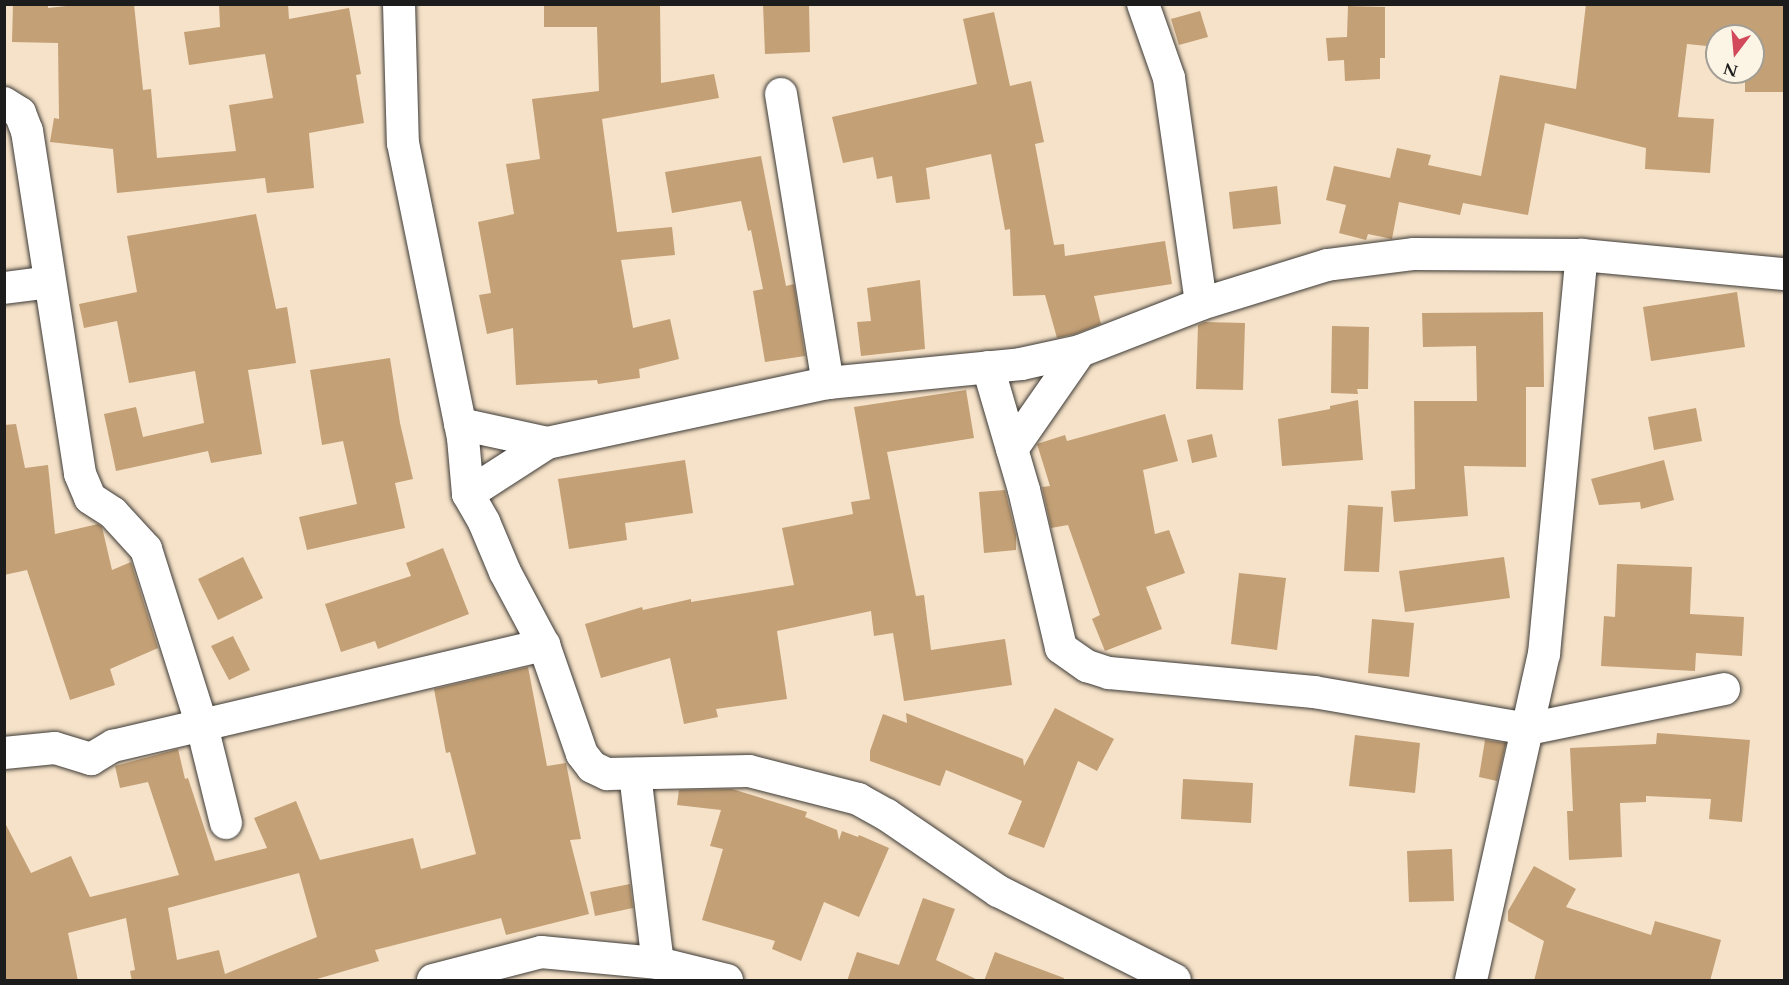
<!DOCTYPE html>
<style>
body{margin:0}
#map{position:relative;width:1789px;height:985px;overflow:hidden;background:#f6e2c8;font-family:Cardo,serif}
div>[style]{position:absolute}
.building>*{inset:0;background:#c3a076}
.roads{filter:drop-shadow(0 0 2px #3d3a36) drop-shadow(0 0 2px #3d3a36)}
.minor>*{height:32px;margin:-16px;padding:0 16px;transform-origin:16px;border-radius:16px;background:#fff}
span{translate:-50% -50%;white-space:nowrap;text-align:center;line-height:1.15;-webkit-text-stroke:4.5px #fcf5e5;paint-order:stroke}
.frame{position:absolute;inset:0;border:6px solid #1c1c1c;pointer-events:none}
.north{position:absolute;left:1705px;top:24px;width:60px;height:60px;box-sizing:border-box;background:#fcf5e5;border:2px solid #a29e95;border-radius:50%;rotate:196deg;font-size:16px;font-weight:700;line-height:24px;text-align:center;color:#1c1c1c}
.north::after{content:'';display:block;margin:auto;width:21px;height:27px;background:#d1495b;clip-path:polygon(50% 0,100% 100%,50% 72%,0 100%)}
</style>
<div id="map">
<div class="building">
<i style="clip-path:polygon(13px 4px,48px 4px,48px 8px,84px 4px,134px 4px,143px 90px,151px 89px,157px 158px,236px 151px,229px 105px,273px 98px,265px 54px,189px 65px,184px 32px,220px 27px,219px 4px,288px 4px,289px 19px,349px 8px,361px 74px,356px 75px,364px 123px,309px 133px,314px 188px,267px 193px,265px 178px,117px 193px,113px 149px,50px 142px,54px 118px,59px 119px,58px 43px,12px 42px)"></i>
<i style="clip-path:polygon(544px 4px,660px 4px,661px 83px,714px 74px,719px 98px,602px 119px,617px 232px,672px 227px,675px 255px,621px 260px,633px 328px,670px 319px,679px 359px,639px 369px,640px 378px,598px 384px,597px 380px,516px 385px,513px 328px,487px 334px,479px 295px,491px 293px,478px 222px,514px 214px,506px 164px,540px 159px,532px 99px,599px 91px,597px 27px,544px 27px)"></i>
<i style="clip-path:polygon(763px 4px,809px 4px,810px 52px,765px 54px)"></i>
<i style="clip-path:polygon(1586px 4px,1784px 4px,1783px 92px,1745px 92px,1745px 72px,1753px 72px,1753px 36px,1717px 36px,1717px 47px,1687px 44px,1678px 117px,1714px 119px,1710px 173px,1645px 169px,1646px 148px,1545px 123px,1528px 215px,1463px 203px,1460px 215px,1399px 202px,1392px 239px,1368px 234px,1366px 240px,1339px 233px,1346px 205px,1326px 200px,1334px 166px,1390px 178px,1397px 148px,1431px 155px,1428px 165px,1481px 176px,1500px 75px,1576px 89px)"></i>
<i style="clip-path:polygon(1348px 6px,1385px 7px,1385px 58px,1380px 58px,1380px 79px,1345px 81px,1344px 60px,1328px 61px,1326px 38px,1347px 37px)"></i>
<i style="clip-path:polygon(1200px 11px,1208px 37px,1179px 45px,1171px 19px)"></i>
<i style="clip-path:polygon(994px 12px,1010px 86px,1031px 81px,1044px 142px,1035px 144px,1054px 245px,1064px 244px,1065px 256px,1165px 241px,1172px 284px,1094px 296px,1101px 324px,1075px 334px,1057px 338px,1045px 295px,1013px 296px,1010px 229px,1005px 230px,991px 154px,926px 168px,930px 199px,896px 203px,892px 176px,877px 179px,873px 157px,843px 163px,832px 117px,977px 84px,963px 19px)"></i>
<i style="clip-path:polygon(761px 156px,786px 286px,794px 284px,805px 356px,765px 362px,753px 291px,763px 289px,751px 230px,748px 231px,741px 201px,672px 213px,665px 172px)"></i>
<i style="clip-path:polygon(1277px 186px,1281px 224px,1233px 229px,1229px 192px)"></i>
<i style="clip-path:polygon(256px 214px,276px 309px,287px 307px,296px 363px,248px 370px,262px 454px,211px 463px,208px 451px,116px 471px,104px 414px,136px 407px,143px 437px,204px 423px,195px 371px,129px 383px,117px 321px,84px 328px,79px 304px,137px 292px,127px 236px)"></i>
<i style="clip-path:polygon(920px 280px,925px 349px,861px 356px,857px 322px,871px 321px,867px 288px)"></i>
<i style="clip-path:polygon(1737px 292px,1745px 347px,1651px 361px,1643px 307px)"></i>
<i style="clip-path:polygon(1543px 312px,1544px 387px,1526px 387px,1526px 467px,1464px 466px,1468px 516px,1394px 522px,1391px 491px,1415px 489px,1414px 401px,1477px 401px,1476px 346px,1423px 347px,1422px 313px)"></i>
<i style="clip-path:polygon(1205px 322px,1245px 323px,1243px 390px,1196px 389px,1198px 325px)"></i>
<i style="clip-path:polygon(1332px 326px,1369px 327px,1368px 389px,1357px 389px,1358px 394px,1331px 393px)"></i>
<i style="clip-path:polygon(390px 358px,400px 423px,413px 479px,395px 483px,405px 528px,307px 550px,299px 517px,357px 504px,343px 441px,322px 445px,310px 370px)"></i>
<i style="clip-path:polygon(966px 390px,974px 438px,887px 452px,916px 596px,924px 595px,931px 650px,1005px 639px,1012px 685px,904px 701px,893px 633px,874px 636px,871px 611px,777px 631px,787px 699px,716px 709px,718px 717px,684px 724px,670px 658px,601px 678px,585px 624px,642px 607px,643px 610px,691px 599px,691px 602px,794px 585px,782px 528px,853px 514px,851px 502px,870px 499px,854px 407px)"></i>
<i style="clip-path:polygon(1358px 400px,1363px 460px,1282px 466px,1278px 419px,1330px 409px,1330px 406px)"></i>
<i style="clip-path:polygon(1696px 408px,1702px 441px,1654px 450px,1648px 417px)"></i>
<i style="clip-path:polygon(1165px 414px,1178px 461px,1143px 470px,1155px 534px,1169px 530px,1185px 573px,1146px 587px,1162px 629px,1105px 651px,1092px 619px,1100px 615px,1068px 525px,1051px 528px,1042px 487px,1050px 486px,1037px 444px,1065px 435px,1067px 441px)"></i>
<i style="clip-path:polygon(16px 424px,25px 468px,48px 465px,55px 534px,98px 524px,102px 527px,112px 570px,131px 562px,158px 648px,110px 669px,115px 685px,70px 700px,27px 570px,4px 575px,4px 425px)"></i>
<i style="clip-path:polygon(1212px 434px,1217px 457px,1192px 463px,1187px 440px)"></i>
<i style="clip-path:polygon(685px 460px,693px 513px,625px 523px,627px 540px,569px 549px,558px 479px)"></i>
<i style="clip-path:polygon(1664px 460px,1674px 500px,1641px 509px,1640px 502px,1599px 505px,1591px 479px)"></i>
<i style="clip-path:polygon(1005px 490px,1016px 535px,1016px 550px,984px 553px,979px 492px)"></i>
<i style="clip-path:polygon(1348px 505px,1383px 507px,1379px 572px,1344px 571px)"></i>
<i style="clip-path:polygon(443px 548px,469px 614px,378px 649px,375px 641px,341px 652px,325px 604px,411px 576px,406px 563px)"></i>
<i style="clip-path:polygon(243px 557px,263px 598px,218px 620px,198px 579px)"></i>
<i style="clip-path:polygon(1504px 557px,1510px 598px,1405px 612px,1399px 571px)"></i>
<i style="clip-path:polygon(1617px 564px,1692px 567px,1690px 614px,1744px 617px,1742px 656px,1696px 653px,1695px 671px,1601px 666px,1604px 616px,1615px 617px)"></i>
<i style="clip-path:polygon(1239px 573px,1286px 578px,1277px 650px,1231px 644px)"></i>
<i style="clip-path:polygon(1372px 619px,1414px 623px,1409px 677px,1368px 673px)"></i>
<i style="clip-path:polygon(233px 636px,250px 670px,229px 680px,211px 646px)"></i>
<i style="clip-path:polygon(evenodd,528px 667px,547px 766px,566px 763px,581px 839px,570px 840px,589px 914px,506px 935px,501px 918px,375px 950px,379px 961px,310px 981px,132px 981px,130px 971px,135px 970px,126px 918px,68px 933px,78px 981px,4px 981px,4px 821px,31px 873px,71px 856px,90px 897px,179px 875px,148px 782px,120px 788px,115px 766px,178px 749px,185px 779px,188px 778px,215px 861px,267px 848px,254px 818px,296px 801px,320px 860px,413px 838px,421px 869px,476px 854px,450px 752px,446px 753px,434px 689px,528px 667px,299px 873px,317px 937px,225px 974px,219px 950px,177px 960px,168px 908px,299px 873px)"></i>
<i style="clip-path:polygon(1055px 708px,1114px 739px,1097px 771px,1078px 761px,1044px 848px,1008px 834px,1022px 801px,946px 770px,940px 786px,870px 761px,870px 751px,883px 714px,907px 723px,906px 713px,1023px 759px,1024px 766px)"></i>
<i style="clip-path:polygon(1657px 733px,1750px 740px,1742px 822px,1709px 819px,1711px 799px,1646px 796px,1646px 802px,1620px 803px,1622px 857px,1569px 860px,1567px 811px,1573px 811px,1570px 748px,1656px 744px)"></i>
<i style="clip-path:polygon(1355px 735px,1420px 743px,1415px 793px,1349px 786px)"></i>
<i style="clip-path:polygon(1485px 740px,1506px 743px,1497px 781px,1479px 777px)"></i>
<i style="clip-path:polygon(1183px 779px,1253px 783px,1251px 823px,1181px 819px)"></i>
<i style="clip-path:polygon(732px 789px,807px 812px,805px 817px,837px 830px,839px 840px,842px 831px,858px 837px,859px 835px,889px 848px,859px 917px,824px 902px,801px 961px,772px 949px,775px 941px,702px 920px,723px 849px,710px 846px,721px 810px,677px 805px,679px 790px)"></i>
<i style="clip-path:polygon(1452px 849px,1454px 901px,1409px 902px,1407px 851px)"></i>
<i style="clip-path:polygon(1534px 866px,1576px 889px,1566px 907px,1651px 935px,1655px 921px,1721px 940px,1710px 981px,1534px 981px,1544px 941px,1508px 921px,1508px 911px)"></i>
<i style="clip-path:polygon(630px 884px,633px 908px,595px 916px,590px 892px)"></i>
<i style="clip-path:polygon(923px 898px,955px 909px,936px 960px,980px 981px,847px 981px,857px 952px,899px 965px)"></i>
<i style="clip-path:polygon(995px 952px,1064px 978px,1063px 981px,984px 981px)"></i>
</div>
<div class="roads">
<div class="minor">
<i style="left:399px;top:4px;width:139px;rotate:88.4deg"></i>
<i style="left:403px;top:143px;width:301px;rotate:78.5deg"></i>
<i style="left:463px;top:438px;width:56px;rotate:84.9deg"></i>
<i style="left:468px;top:494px;width:32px;rotate:60deg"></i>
<i style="left:484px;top:522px;width:54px;rotate:67.2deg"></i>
<i style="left:505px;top:572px;width:83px;rotate:61.9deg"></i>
<i style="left:544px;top:645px;width:115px;rotate:70.8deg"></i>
<i style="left:582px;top:754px;width:16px;rotate:52deg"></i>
<i style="left:592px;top:767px;width:17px;rotate:25deg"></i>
<i style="left:607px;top:774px;width:142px;rotate:-1.2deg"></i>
<i style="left:749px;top:771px;width:113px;rotate:14.4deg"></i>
<i style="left:858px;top:799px;width:33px;rotate:29deg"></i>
<i style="left:887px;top:815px;width:135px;rotate:34.4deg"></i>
<i style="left:998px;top:891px;width:198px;rotate:26.7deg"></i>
<i style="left:1143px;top:4px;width:78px;rotate:70.6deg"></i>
<i style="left:1169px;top:78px;width:228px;rotate:81.9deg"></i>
<i style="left:781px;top:94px;width:293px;rotate:80.8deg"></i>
<i style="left:4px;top:103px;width:19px;rotate:32deg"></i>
<i style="left:20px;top:113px;width:19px;rotate:69deg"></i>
<i style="left:27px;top:131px;width:347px;rotate:81.2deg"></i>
<i style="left:80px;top:474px;width:26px;rotate:67deg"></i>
<i style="left:90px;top:498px;width:27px;rotate:33deg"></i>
<i style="left:113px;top:513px;width:49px;rotate:47.5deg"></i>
<i style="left:146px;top:549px;width:186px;rotate:72.4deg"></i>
<i style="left:202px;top:726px;width:100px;rotate:76.1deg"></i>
<i style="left:4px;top:288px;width:46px;rotate:-7.4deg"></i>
<i style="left:988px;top:367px;width:128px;rotate:73.7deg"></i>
<i style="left:1024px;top:490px;width:162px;rotate:76.8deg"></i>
<i style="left:1061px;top:648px;width:32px;rotate:35deg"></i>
<i style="left:1087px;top:666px;width:23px;rotate:18deg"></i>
<i style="left:1109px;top:673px;width:206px;rotate:5.3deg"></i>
<i style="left:1314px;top:692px;width:217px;rotate:9.8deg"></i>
<i style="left:1528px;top:729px;width:200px;rotate:-11.5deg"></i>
<i style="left:460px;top:424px;width:89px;rotate:12.3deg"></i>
<i style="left:1012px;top:449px;width:119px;rotate:-55.2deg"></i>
<i style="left:468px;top:494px;width:94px;rotate:-32.8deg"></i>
<i style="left:547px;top:443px;width:287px;rotate:-12.1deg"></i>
<i style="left:828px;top:383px;width:194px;rotate:-5.6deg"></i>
<i style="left:1021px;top:364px;width:60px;rotate:-12.4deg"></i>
<i style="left:1080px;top:351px;width:130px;rotate:-21.2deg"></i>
<i style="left:1201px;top:304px;width:132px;rotate:-17.2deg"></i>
<i style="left:1327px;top:265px;width:88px;rotate:-7.2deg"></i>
<i style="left:1414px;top:254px;width:168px;rotate:0.3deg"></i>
<i style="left:1582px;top:255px;width:203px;rotate:5.4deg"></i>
<i style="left:4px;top:753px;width:51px;rotate:-5.6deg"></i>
<i style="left:55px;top:748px;width:38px;rotate:17deg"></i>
<i style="left:91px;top:759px;width:26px;rotate:-31deg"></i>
<i style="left:113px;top:746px;width:443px;rotate:-13.2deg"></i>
<i style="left:635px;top:774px;width:190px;rotate:83.1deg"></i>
<i style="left:433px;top:980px;width:112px;rotate:-14.5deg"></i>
<i style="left:541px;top:952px;width:118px;rotate:5.4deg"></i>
<i style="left:658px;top:963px;width:71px;rotate:13.8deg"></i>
<i style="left:1471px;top:980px;width:334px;rotate:-77.4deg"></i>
<i style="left:1544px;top:654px;width:401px;rotate:-84.6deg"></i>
</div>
</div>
<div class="frame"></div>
<div class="north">N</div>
</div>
